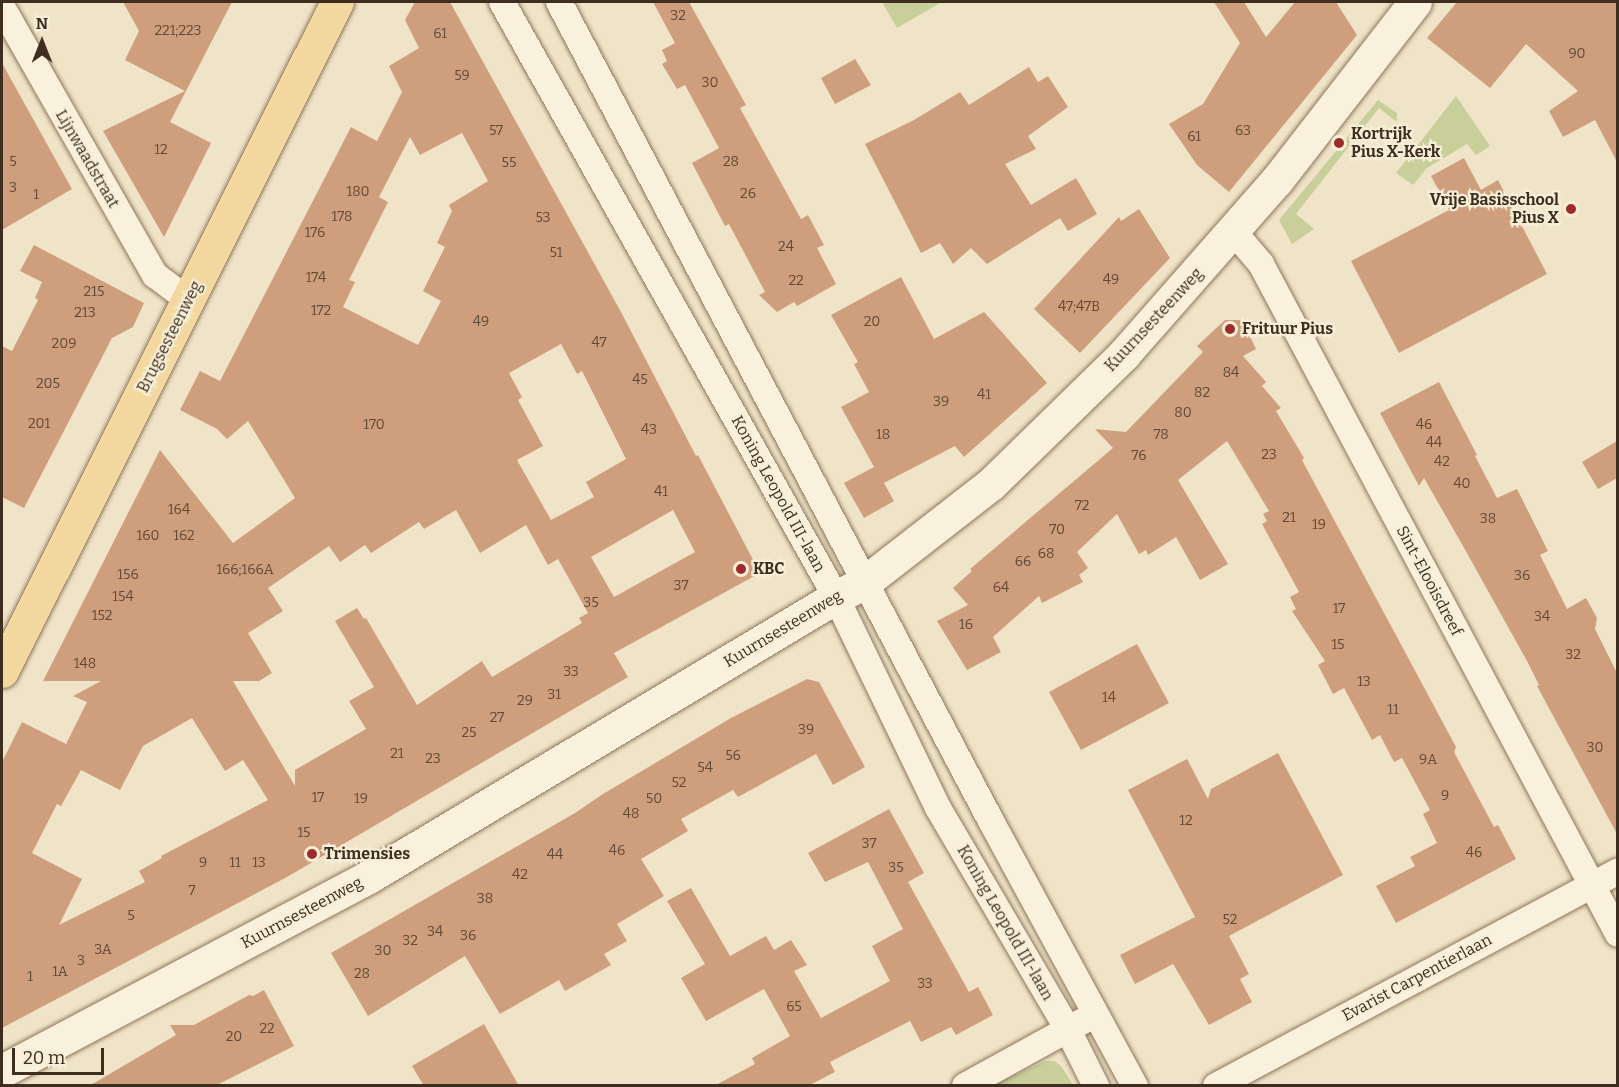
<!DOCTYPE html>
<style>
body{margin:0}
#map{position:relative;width:1619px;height:1087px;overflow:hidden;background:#f0e4c8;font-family:Bitter,serif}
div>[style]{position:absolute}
.green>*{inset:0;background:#c9cf9b}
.building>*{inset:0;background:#cf9f7d}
.roads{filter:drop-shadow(0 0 2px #8d765c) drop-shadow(0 0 2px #8d765c)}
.street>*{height:26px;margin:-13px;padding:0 13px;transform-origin:13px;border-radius:13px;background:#faf1dc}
.secondary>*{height:33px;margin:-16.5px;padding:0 16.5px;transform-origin:16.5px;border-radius:16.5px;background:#faf1dc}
.primary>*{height:33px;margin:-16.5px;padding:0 16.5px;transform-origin:16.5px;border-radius:16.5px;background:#f3d9a0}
.dots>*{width:16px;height:16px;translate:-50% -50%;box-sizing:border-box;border:3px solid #f7eed8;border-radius:50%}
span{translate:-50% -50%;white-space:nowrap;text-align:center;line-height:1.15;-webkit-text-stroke:4.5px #f7eed8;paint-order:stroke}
.number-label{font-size:14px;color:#624a37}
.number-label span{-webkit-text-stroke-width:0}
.poi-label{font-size:16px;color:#3d2e20;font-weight:700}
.left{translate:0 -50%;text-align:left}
.right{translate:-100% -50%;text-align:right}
.street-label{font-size:16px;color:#3d2e20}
.frame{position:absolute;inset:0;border:3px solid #3d2e20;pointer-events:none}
.north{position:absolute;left:12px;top:12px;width:60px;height:60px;-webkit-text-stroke:4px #f7eed8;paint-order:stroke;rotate:0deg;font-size:16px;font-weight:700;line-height:24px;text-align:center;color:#3d2e20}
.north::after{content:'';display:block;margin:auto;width:21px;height:27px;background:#3d2e20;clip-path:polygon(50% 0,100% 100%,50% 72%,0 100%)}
.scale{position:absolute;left:12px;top:1048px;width:92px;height:27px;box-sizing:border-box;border:3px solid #3d2e20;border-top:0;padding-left:8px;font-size:18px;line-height:21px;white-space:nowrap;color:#3d2e20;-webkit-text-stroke:4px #f7eed8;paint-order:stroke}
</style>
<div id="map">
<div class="green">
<i style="clip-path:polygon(882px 2px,942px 2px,897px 28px)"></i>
<i style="clip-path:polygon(1456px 96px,1490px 146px,1476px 155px,1467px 144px,1427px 168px,1413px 185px,1396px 173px)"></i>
<i style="clip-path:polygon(1378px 100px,1397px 113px,1397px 122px,1379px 108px,1296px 214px,1314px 229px,1292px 244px,1279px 220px)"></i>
<i style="clip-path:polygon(1045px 1061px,1054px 1061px,1061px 1066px,1073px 1085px,994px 1085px)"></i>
</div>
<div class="building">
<i style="clip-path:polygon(123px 2px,232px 2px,170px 122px,211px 143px,164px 237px,103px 131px,185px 91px,125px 60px,139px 31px)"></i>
<i style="clip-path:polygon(evenodd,415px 2px,450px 2px,621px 312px,696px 456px,698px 455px,760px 573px,614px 653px,628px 677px,287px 877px,2px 1028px,2px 762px,22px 722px,66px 744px,87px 702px,73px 696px,101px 681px,43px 681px,160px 450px,233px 543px,295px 498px,248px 421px,227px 439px,217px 429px,180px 410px,200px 371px,220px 381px,351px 127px,377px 141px,402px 92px,389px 66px,419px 48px,405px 20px,415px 2px,462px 133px,488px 181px,449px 205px,452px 211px,437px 243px,445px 247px,423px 291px,441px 301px,418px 345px,343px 307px,355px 282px,349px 280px,388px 202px,379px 197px,410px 137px,420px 155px,462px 133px,415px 2px,561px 344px,577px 374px,582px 371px,626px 459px,586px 482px,594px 497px,551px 520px,517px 460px,543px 446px,518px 400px,522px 397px,509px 373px,561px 344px,415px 2px,456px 510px,480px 553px,526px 525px,548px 565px,558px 559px,588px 613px,579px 618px,582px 623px,492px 677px,482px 661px,417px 705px,366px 618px,364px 619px,357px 608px,335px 621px,374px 687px,349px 701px,366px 729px,295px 770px,295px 786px,233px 681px,259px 681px,272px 673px,248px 633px,283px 611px,268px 588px,329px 546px,340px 562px,365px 545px,371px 553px,419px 522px,424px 529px,456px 510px,415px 2px,673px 510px,695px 552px,614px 597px,591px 557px,673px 510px,415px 2px,192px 718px,225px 771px,243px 760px,268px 800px,161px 856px,162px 858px,139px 871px,145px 882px,59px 925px,82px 879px,32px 853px,57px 804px,61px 806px,81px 770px,120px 790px,143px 746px,192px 718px)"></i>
<i style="clip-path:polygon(653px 2px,689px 2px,746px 105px,740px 108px,801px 219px,808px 215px,824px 245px,817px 248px,836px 284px,797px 306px,794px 302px,777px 312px,759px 295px,765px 292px,729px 224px,725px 226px,692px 163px,719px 148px,685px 85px,677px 89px,662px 64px,667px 61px,662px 50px,675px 43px)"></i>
<i style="clip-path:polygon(1214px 2px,1244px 2px,1266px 37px,1295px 2px,1336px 2px,1357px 35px,1229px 192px,1197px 165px,1169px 124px,1203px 104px,1240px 43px)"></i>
<i style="clip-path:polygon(1457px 2px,1617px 2px,1617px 162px,1595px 120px,1563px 137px,1549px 111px,1578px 91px,1526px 44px,1490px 88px,1427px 38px)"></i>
<i style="clip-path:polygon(855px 59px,871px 85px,835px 104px,821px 78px)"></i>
<i style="clip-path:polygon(2px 63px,72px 189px,2px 230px)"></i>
<i style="clip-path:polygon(1029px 67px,1038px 82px,1048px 76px,1068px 107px,1028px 136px,1036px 149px,1005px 164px,1031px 205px,1076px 178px,1097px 214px,1068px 231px,1060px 218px,987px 264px,971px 248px,953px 264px,940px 243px,921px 253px,865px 144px,914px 120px,960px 92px,969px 105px)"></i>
<i style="clip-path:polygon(1464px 158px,1481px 190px,1498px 180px,1547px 274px,1399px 353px,1351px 261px,1449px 210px,1431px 176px)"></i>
<i style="clip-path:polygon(1139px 209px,1170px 258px,1080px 353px,1034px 309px,1119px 217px,1121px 221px)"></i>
<i style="clip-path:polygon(34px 245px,144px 303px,133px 327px,112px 338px,24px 508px,2px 497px,2px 346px,12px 351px,38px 300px,35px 298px,42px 282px,20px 271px)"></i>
<i style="clip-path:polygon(901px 277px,934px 339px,984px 312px,1047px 383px,964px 457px,955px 446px,884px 483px,894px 501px,864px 518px,844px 483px,874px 467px,841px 407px,869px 392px,854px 364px,858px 362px,831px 315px)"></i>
<i style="clip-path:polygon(1225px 320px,1242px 320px,1256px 349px,1243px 356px,1266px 382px,1262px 386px,1281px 408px,1276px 411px,1304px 458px,1302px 460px,1456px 747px,1454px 752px,1494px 827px,1498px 825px,1516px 859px,1396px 923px,1376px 886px,1415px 866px,1410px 857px,1437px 843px,1423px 814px,1430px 810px,1402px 758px,1394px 762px,1380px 735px,1372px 740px,1344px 688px,1333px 694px,1318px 665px,1325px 661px,1292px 611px,1296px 609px,1290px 597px,1299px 592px,1262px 524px,1267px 521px,1263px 514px,1269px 511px,1227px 441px,1178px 480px,1228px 564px,1200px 580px,1176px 537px,1148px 555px,1146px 550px,1139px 554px,1117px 514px,1077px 552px,1088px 568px,1079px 575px,1083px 582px,1042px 603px,1039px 596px,993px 637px,1001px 652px,967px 670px,937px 621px,968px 605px,953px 588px,972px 571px,970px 569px,1113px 448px,1095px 429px,1126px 432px,1203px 352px,1197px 346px)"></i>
<i style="clip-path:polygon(1439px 382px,1477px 455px,1475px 456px,1497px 498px,1517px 489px,1548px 551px,1540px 555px,1567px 609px,1586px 598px,1597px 618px,1595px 629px,1617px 673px,1617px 834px,1537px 686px,1539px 685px,1527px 661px,1463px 546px,1424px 478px,1419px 486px,1380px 413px)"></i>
<i style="clip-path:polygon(1617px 441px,1617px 478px,1598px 489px,1582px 462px)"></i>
<i style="clip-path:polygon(1137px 644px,1169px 703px,1081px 750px,1049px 692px)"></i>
<i style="clip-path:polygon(807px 679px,819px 682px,865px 767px,833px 785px,816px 754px,738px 797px,733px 790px,681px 819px,688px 831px,641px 859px,664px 896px,617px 924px,627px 941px,604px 954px,611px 965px,565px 991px,559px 980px,500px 1014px,465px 956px,368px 1016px,331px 953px,575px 813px,603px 794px,731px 718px)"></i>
<i style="clip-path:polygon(1278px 753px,1343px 875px,1229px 936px,1249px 974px,1240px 979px,1252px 1002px,1209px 1025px,1173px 964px,1135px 984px,1120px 955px,1195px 917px,1128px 790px,1187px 759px,1208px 799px,1211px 789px)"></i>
<i style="clip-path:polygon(889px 809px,924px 873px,908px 882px,969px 992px,978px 987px,993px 1015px,956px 1035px,951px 1027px,921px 1042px,910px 1021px,830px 1062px,835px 1072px,808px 1086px,714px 1086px,755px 1064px,752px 1058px,790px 1036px,764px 989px,706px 1021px,681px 978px,705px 964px,667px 901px,691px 888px,730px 956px,766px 936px,774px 950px,791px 940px,807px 965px,794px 971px,821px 1018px,890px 981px,872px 946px,903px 929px,868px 862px,825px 882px,808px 853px)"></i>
<i style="clip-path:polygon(264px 990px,294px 1046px,215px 1086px,89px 1086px,176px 1035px,170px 1025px,194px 1025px,249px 995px,253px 996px)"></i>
<i style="clip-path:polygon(484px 1024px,519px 1086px,424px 1086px,412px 1066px)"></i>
</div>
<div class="roads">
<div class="street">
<i style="left:502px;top:2px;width:682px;rotate:60.69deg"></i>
<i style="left:836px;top:597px;width:234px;rotate:64.2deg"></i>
<i style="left:938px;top:808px;width:257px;rotate:59.6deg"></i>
<i style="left:1068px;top:1030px;width:63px;rotate:63.4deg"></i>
<i style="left:559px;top:2px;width:926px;rotate:62.19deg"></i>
<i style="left:991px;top:821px;width:302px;rotate:61.5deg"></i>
<i style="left:2px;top:7px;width:309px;rotate:60.3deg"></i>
<i style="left:155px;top:275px;width:41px;rotate:37.1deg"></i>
<i style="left:1234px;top:232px;width:42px;rotate:49.8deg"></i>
<i style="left:1261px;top:264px;width:759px;rotate:61.95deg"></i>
<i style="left:965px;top:1086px;width:135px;rotate:-28.8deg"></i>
<i style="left:1216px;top:1086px;width:456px;rotate:-28.1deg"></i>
</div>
<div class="secondary">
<i style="left:2px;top:1071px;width:416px;rotate:-27.9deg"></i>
<i style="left:370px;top:876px;width:543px;rotate:-30.91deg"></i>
<i style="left:836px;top:597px;width:33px;rotate:-27deg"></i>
<i style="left:865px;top:582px;width:160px;rotate:-37.9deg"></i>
<i style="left:991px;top:484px;width:186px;rotate:-44.3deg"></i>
<i style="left:1124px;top:354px;width:232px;rotate:-48.7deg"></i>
<i style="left:1277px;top:180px;width:225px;rotate:-52.2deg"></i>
</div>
<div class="primary">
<i style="left:2px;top:671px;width:748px;rotate:-63.4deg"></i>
</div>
</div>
<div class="dots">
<i style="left:1339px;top:143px;background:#9e2a2b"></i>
<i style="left:1571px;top:209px;background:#9e2a2b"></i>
<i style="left:1230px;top:329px;background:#9e2a2b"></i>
<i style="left:741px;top:569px;background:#9e2a2b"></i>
<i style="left:312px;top:854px;background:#9e2a2b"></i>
</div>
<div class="number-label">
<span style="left:678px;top:16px">32</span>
<span style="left:178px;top:31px">221;223</span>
<span style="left:440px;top:34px">61</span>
<span style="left:1577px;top:54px">90</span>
<span style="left:462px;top:76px">59</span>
<span style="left:710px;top:83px">30</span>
<span style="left:496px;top:131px">57</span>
<span style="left:1243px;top:131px">63</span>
<span style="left:1194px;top:137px">61</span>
<span style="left:161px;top:150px">12</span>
<span style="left:13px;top:162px">5</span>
<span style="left:731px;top:162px">28</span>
<span style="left:509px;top:163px">55</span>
<span style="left:13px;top:188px">3</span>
<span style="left:358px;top:192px">180</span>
<span style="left:748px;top:194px">26</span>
<span style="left:36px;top:195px">1</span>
<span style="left:342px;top:217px">178</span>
<span style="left:543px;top:218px">53</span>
<span style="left:315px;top:233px">176</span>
<span style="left:786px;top:247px">24</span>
<span style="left:556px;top:253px">51</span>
<span style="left:316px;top:278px">174</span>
<span style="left:1111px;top:280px">49</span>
<span style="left:796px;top:281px">22</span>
<span style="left:94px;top:292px">215</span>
<span style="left:1079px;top:307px">47;47B</span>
<span style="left:321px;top:311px">172</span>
<span style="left:85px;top:313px">213</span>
<span style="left:481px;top:322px">49</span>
<span style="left:872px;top:322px">20</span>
<span style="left:599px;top:343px">47</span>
<span style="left:64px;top:344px">209</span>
<span style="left:1231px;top:373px">84</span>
<span style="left:640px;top:380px">45</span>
<span style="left:48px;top:384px">205</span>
<span style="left:1202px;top:393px">82</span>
<span style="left:984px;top:395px">41</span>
<span style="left:941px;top:402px">39</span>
<span style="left:1183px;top:413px">80</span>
<span style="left:39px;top:424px">201</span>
<span style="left:374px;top:425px">170</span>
<span style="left:1424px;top:425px">46</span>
<span style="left:649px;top:430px">43</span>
<span style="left:883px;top:435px">18</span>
<span style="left:1161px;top:435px">78</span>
<span style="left:1434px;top:443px">44</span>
<span style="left:1269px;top:455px">23</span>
<span style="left:1139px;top:456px">76</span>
<span style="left:1442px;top:462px">42</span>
<span style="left:1462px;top:484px">40</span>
<span style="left:661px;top:492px">41</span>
<span style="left:1082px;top:506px">72</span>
<span style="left:179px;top:510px">164</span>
<span style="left:1289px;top:518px">21</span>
<span style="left:1488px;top:519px">38</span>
<span style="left:1319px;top:525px">19</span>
<span style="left:1057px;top:530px">70</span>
<span style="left:148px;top:536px">160</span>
<span style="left:184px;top:536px">162</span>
<span style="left:1046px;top:554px">68</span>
<span style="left:1023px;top:562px">66</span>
<span style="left:245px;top:570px">166;166A</span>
<span style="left:128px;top:575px">156</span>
<span style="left:1522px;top:576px">36</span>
<span style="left:681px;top:586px">37</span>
<span style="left:1001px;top:588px">64</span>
<span style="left:123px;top:597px">154</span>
<span style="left:591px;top:603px">35</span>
<span style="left:1339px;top:609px">17</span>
<span style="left:102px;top:616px">152</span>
<span style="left:1542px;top:617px">34</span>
<span style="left:966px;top:625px">16</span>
<span style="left:1338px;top:645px">15</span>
<span style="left:1573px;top:655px">32</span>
<span style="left:85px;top:664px">148</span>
<span style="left:571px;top:672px">33</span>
<span style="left:1364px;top:682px">13</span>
<span style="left:554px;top:695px">31</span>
<span style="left:1109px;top:698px">14</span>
<span style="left:525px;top:701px">29</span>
<span style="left:1393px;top:710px">11</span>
<span style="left:497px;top:718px">27</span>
<span style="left:806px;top:730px">39</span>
<span style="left:469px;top:733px">25</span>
<span style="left:1595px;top:748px">30</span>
<span style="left:397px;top:754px">21</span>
<span style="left:733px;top:756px">56</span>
<span style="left:433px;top:759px">23</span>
<span style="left:1428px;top:760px">9A</span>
<span style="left:705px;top:768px">54</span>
<span style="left:679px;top:783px">52</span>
<span style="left:1445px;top:796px">9</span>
<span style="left:318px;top:798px">17</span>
<span style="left:361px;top:799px">19</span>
<span style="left:654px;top:799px">50</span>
<span style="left:631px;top:814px">48</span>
<span style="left:1186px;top:821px">12</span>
<span style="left:304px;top:833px">15</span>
<span style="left:869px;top:844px">37</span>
<span style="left:617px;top:851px">46</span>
<span style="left:1474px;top:853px">46</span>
<span style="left:555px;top:855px">44</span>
<span style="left:203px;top:863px">9</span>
<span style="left:235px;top:863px">11</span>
<span style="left:259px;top:863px">13</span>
<span style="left:896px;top:868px">35</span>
<span style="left:520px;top:875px">42</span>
<span style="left:192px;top:891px">7</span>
<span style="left:485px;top:899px">38</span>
<span style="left:131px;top:916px">5</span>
<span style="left:1230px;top:920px">52</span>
<span style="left:435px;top:932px">34</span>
<span style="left:468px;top:936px">36</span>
<span style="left:410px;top:941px">32</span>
<span style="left:103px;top:950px">3A</span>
<span style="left:383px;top:951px">30</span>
<span style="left:81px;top:961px">3</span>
<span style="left:60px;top:972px">1A</span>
<span style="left:362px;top:974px">28</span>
<span style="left:30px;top:977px">1</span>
<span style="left:925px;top:984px">33</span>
<span style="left:794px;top:1007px">65</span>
<span style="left:267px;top:1029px">22</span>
<span style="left:234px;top:1037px">20</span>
</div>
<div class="poi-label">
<span class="left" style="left:1351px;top:143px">Kortrijk<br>Pius X-Kerk</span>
<span class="right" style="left:1559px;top:209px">Vrije Basisschool<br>Pius X</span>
<span class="left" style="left:1242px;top:329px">Frituur Pius</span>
<span class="left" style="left:753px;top:569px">KBC</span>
<span class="left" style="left:324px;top:854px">Trimensies</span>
</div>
<div class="street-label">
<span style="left:87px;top:159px;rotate:60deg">Lijnwaadstraat</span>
<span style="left:1154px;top:320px;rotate:-47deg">Kuurnsesteenweg</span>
<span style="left:170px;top:337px;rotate:-63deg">Brugsesteenweg</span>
<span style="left:778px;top:494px;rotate:61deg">Koning Leopold III-laan</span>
<span style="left:1429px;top:581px;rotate:62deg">Sint-Elooisdreef</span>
<span style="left:783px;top:629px;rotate:-31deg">Kuurnsesteenweg</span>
<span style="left:302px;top:913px;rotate:-28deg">Kuurnsesteenweg</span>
<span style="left:1005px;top:923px;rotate:60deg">Koning Leopold III-laan</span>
<span style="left:1417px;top:978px;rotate:-28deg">Evarist Carpentierlaan</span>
</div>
<div class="frame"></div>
<div class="north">N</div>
<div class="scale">20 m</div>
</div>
